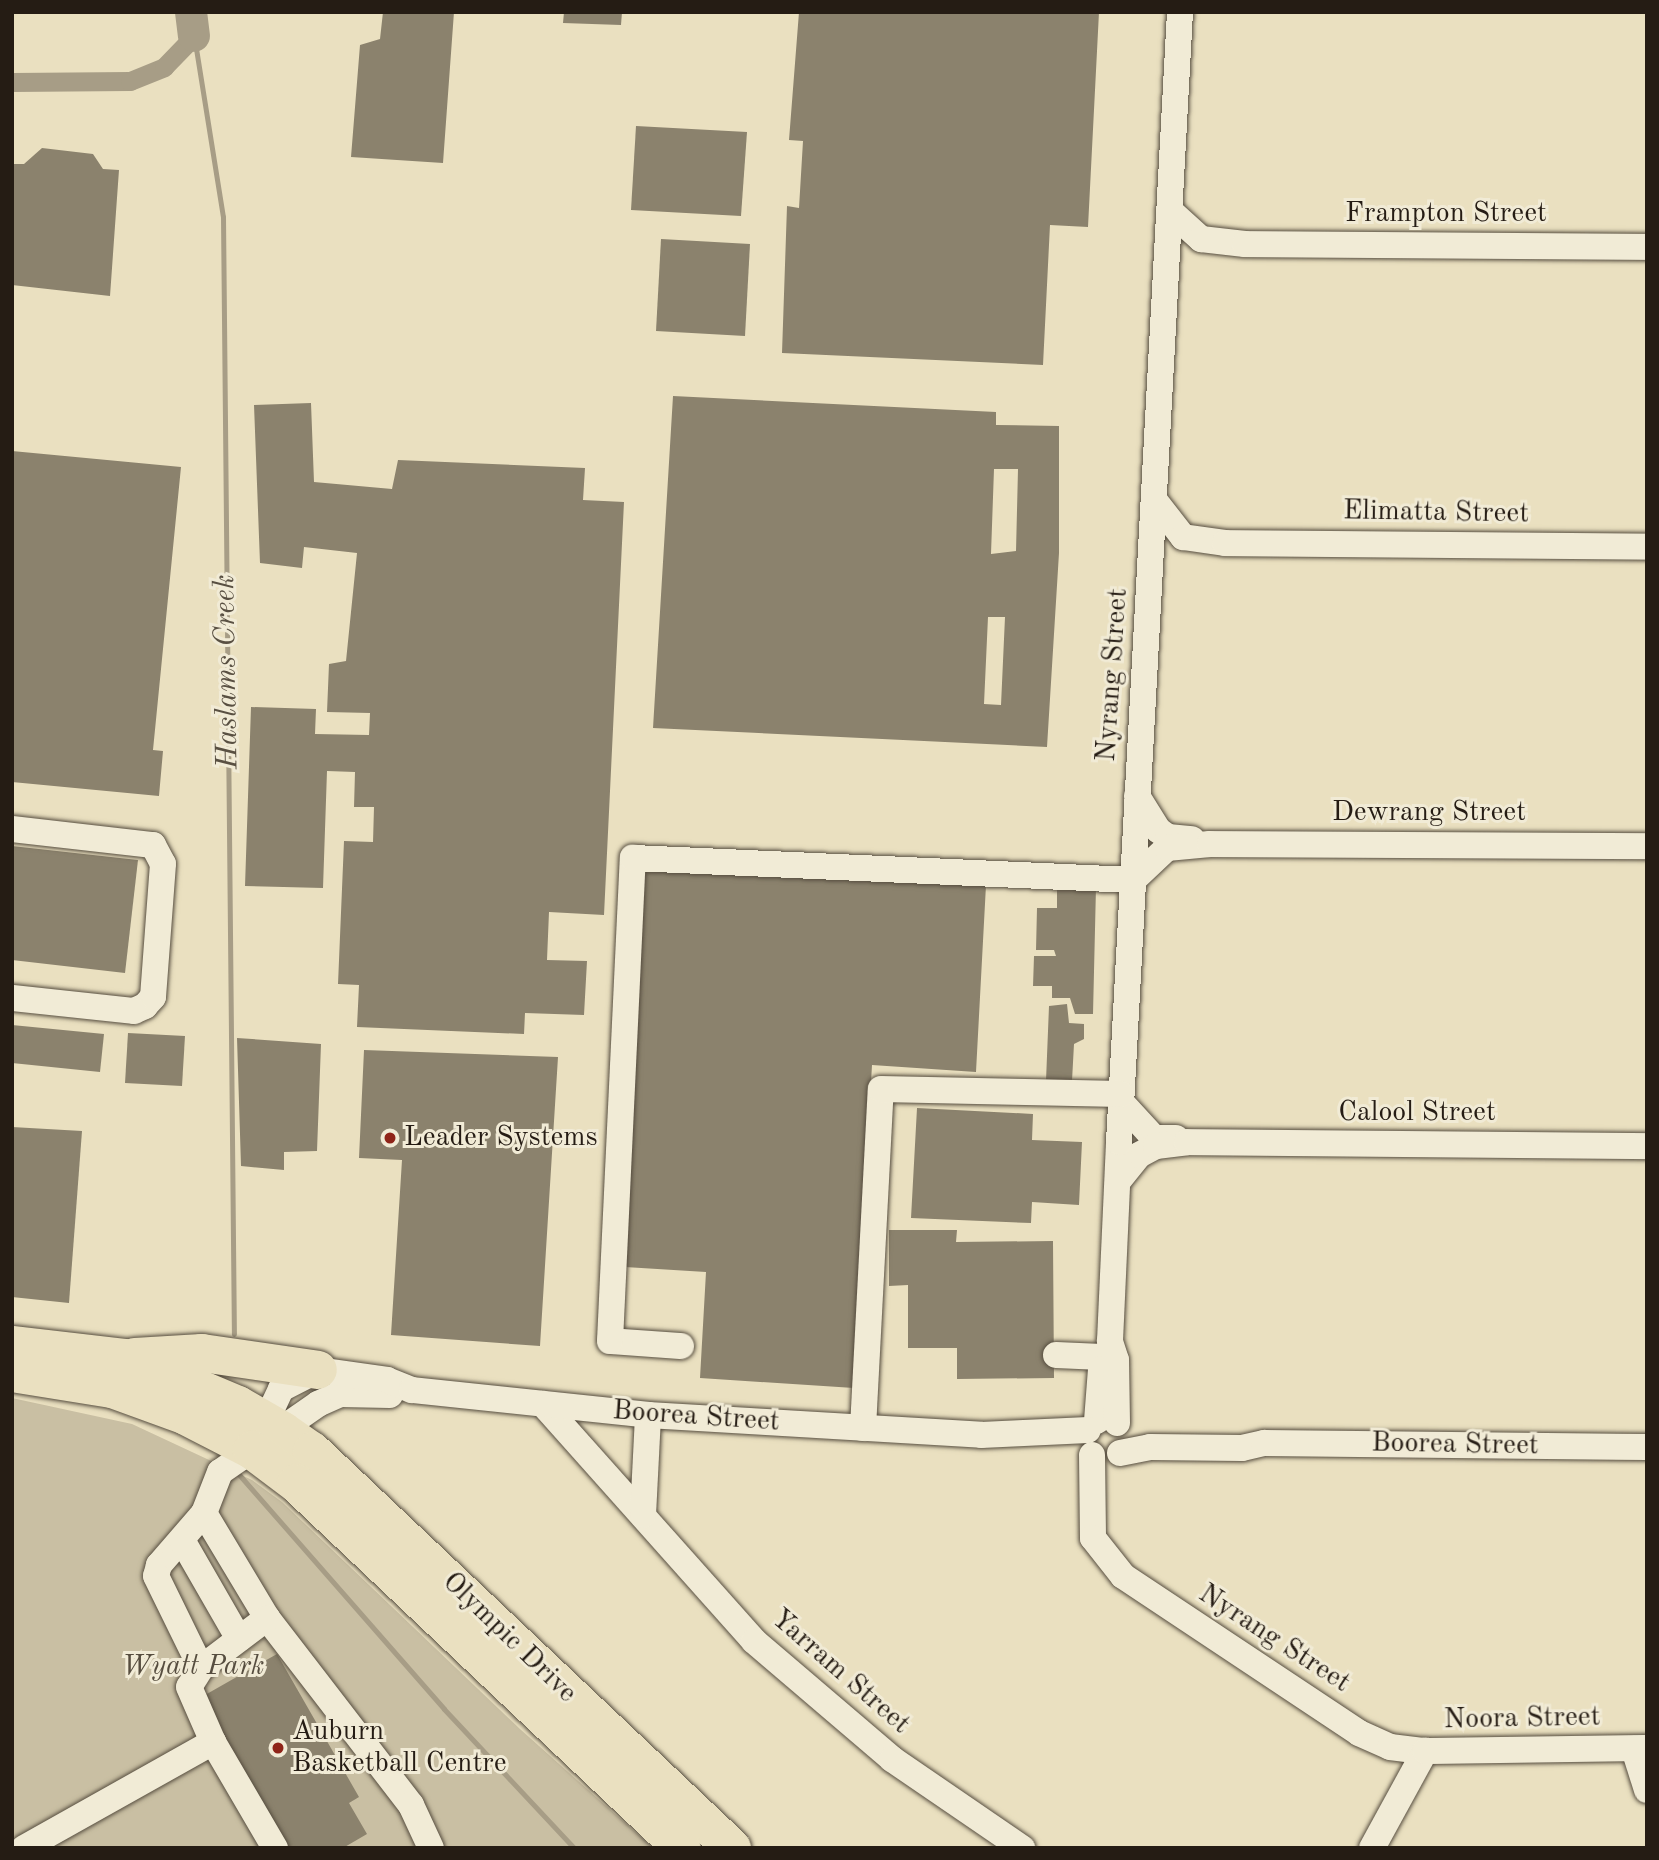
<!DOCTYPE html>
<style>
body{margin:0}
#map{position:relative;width:1659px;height:1860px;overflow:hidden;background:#eae0c0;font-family:"Old Standard TT",serif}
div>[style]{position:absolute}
.green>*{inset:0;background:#c9bfa3}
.stream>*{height:5px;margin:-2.5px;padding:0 2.5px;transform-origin:2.5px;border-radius:2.5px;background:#a79d86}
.canal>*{height:19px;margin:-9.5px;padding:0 9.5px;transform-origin:9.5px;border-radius:9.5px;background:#a79d86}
.river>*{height:32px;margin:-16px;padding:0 16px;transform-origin:16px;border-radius:16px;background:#a79d86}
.building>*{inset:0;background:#8b826d}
.roads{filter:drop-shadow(0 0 2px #564d3f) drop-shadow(0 0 2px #564d3f)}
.minor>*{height:26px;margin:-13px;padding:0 13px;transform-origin:13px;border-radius:13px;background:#f1ebd6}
.highway>*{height:38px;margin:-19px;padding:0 19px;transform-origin:19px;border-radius:19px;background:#eae0c0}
.dots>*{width:19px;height:19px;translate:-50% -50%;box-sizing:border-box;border:4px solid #f1ebd6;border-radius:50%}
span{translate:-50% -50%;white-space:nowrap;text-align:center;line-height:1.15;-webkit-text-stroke:6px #f1ebd6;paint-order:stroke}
.street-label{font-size:28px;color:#251c14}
.poi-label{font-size:28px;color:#251c14}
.left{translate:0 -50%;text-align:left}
.park-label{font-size:28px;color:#564d3f;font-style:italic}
.water-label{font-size:30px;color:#595042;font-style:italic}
.frame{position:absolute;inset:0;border:14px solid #251c14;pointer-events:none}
</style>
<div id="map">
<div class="green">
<i style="clip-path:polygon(12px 1398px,132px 1424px,252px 1480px,282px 1502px,520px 1729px,653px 1848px,12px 1848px)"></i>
</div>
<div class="stream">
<i style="left:194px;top:36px;width:183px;rotate:80.9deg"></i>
<i style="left:223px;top:217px;width:1117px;rotate:89.44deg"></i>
<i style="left:235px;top:1470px;width:317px;rotate:48.8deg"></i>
<i style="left:444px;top:1709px;width:190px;rotate:46.9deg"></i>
</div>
<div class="canal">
<i style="left:12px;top:82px;width:118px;rotate:-0.5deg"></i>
<i style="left:130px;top:81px;width:37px;rotate:-22deg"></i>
<i style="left:164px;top:67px;width:43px;rotate:-45.9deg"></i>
</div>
<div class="river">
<i style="left:191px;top:12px;width:24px;rotate:83deg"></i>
</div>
<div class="building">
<i style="clip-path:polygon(383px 12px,454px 12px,443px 163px,351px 157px,360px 45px,380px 39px)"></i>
<i style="clip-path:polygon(564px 12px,622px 12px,621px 25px,563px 23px)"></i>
<i style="clip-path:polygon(799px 12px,1099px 12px,1088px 227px,1050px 225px,1043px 365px,782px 353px,787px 206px,799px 208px,803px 141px,789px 140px)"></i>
<i style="clip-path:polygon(636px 126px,747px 132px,741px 216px,631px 210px)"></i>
<i style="clip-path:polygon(42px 148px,93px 154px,103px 169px,119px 170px,110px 296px,12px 285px,12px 164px,24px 164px)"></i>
<i style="clip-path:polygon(661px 239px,750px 244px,745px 336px,656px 331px)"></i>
<i style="clip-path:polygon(evenodd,673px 396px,996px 412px,996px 425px,1059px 426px,1059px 553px,1047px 747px,653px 728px,673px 396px,994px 469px,1018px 469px,1016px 551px,991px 554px,994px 469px,673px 396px,988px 617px,1005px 617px,1001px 705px,984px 704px,988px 617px)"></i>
<i style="clip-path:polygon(311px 403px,314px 482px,392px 489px,398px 460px,585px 468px,583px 500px,624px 502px,604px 915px,549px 912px,547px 960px,587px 961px,584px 1015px,525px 1013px,524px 1034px,357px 1027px,359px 985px,338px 984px,344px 841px,373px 842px,374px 807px,354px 807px,355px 772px,327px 771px,323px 888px,245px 886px,251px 707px,316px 709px,315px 734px,369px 735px,370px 713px,327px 712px,329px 664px,346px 661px,357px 553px,304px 547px,302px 568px,260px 563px,254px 405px)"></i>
<i style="clip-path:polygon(12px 451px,181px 467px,153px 750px,163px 751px,159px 796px,12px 782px)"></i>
<i style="clip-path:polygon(12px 846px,138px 860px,125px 973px,12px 960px)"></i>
<i style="clip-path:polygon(643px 862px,986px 885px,976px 1072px,872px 1065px,854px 1388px,700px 1378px,706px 1272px,625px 1267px)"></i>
<i style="clip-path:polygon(1057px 886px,1096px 887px,1093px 1014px,1075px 1014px,1070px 998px,1052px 998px,1052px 986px,1033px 986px,1034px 956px,1056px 956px,1054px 950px,1036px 950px,1037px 908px,1057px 908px)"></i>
<i style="clip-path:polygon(1067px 1004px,1069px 1023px,1084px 1024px,1084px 1039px,1074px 1044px,1072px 1081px,1046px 1081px,1049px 1006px)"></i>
<i style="clip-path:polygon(12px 1025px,104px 1034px,100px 1072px,12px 1063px)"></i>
<i style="clip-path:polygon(128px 1033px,185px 1036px,182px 1086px,125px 1083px)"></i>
<i style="clip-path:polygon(237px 1038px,321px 1044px,317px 1151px,284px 1152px,284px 1170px,241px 1166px)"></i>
<i style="clip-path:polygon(364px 1050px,558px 1057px,540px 1346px,391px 1335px,402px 1160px,359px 1158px)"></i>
<i style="clip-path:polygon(917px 1108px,1033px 1114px,1032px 1140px,1082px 1142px,1079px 1205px,1032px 1202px,1031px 1223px,911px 1218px)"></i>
<i style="clip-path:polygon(12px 1127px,82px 1131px,69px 1303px,12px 1297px)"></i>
<i style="clip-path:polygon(889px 1230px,957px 1230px,956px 1242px,1053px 1241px,1054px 1378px,957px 1379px,957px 1348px,908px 1348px,908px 1285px,889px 1286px)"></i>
<i style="clip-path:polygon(277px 1654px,359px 1797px,349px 1803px,367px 1834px,343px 1848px,282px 1848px,198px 1699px)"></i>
</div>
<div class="roads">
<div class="minor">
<i style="left:1170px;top:211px;width:42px;rotate:42.1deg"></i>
<i style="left:1201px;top:239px;width:44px;rotate:6.5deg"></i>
<i style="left:1245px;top:244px;width:402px;rotate:0.4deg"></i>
<i style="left:1155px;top:501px;width:46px;rotate:52.1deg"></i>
<i style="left:1183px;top:537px;width:42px;rotate:8.1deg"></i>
<i style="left:1225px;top:543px;width:422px;rotate:0.5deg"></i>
<i style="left:1137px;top:796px;width:40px;rotate:58deg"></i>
<i style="left:1158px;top:830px;width:12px;rotate:35deg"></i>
<i style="left:1168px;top:837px;width:24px;rotate:5deg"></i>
<i style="left:12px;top:829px;width:142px;rotate:6.5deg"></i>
<i style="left:153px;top:845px;width:21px;rotate:62deg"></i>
<i style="left:163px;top:864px;width:133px;rotate:94.3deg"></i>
<i style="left:153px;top:997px;width:12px;rotate:132deg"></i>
<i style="left:145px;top:1006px;width:12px;rotate:156deg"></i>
<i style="left:134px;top:1011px;width:123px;rotate:-173.9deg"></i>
<i style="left:1133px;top:880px;width:47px;rotate:-43.3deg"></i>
<i style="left:1167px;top:848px;width:43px;rotate:-5.3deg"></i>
<i style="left:1210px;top:844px;width:437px;rotate:0.3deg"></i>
<i style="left:1121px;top:1102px;width:49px;rotate:47.5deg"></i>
<i style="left:1154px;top:1138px;width:22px"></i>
<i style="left:1118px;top:1181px;width:33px;rotate:-51deg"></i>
<i style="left:1139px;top:1155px;width:19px;rotate:-28deg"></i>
<i style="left:1156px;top:1146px;width:31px;rotate:-7deg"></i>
<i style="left:1187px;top:1142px;width:460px;rotate:0.5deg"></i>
<i style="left:681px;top:1346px;width:71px;rotate:-176deg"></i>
<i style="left:610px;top:1341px;width:484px;rotate:-87.3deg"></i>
<i style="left:633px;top:858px;width:500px;rotate:2.52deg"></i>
<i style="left:1056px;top:1355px;width:46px;rotate:2.5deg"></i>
<i style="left:390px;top:1395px;width:50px;rotate:-178.9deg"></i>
<i style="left:340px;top:1394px;width:24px;rotate:156deg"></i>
<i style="left:318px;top:1404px;width:119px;rotate:145.2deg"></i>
<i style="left:220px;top:1472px;width:44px;rotate:111.3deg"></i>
<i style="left:204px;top:1513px;width:122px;rotate:59deg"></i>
<i style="left:267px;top:1618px;width:236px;rotate:52.4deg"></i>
<i style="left:411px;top:1805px;width:47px;rotate:65.1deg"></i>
<i style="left:543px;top:1404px;width:317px;rotate:48.3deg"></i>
<i style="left:754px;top:1641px;width:182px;rotate:40.5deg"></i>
<i style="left:892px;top:1759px;width:158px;rotate:34.4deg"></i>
<i style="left:1097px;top:1421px;width:52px;rotate:-85.6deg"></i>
<i style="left:1117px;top:1423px;width:63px;rotate:-90.9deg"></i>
<i style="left:1116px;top:1360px;width:20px;rotate:-108deg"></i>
<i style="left:1110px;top:1341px;width:199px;rotate:-87.4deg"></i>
<i style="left:1119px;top:1142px;width:1132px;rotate:-86.91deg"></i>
<i style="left:863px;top:1428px;width:339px;rotate:-87deg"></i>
<i style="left:881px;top:1089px;width:240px;rotate:1.2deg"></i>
<i style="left:260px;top:1434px;width:50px;rotate:-65deg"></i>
<i style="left:281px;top:1389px;width:42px;rotate:-27.2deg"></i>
<i style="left:318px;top:1370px;width:70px;rotate:8.2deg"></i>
<i style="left:387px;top:1380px;width:27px;rotate:22deg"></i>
<i style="left:412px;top:1390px;width:237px;rotate:6deg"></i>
<i style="left:648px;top:1415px;width:334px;rotate:3.4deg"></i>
<i style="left:981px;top:1435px;width:107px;rotate:-2.7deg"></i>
<i style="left:1120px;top:1453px;width:31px;rotate:-11deg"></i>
<i style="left:1150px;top:1447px;width:92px;rotate:0.6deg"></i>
<i style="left:1242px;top:1448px;width:23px;rotate:-13deg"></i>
<i style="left:1264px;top:1443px;width:383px;rotate:0.6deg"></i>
<i style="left:1092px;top:1455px;width:83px;rotate:89.3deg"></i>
<i style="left:1093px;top:1538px;width:48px;rotate:51.7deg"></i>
<i style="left:1123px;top:1576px;width:283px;rotate:33.6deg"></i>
<i style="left:1359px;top:1733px;width:34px;rotate:24deg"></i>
<i style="left:1390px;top:1747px;width:35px;rotate:7deg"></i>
<i style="left:204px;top:1513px;width:69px;rotate:130.9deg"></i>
<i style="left:159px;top:1565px;width:11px;rotate:105deg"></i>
<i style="left:156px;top:1576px;width:102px;rotate:63.9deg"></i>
<i style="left:201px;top:1668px;width:83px;rotate:-37.1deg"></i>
<i style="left:643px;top:1515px;width:100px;rotate:-87.1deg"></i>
<i style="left:182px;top:1540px;width:114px;rotate:60.1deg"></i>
<i style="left:201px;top:1668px;width:22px;rotate:122deg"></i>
<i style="left:189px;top:1687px;width:60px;rotate:66.4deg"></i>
<i style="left:1634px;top:1749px;width:43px;rotate:72.4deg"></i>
<i style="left:24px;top:1848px;width:217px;rotate:-29.3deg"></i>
<i style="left:213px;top:1742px;width:123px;rotate:59.7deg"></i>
<i style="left:1372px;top:1848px;width:111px;rotate:-61.3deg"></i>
<i style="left:1425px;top:1751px;width:222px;rotate:-0.8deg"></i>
</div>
<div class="highway">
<i style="left:12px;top:1345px;width:115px;rotate:6.5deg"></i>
<i style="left:126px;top:1358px;width:121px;rotate:22.8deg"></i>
<i style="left:238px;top:1405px;width:52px;rotate:30deg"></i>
<i style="left:283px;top:1431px;width:35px;rotate:35deg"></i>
<i style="left:312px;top:1451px;width:578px;rotate:43.39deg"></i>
<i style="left:135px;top:1357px;width:67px;rotate:-3.4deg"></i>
<i style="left:202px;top:1353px;width:117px;rotate:8.3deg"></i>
<i style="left:12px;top:1373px;width:101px;rotate:9.1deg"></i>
<i style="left:112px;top:1389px;width:79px;rotate:20deg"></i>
<i style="left:186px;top:1416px;width:74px;rotate:27.3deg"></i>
<i style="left:252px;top:1450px;width:55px;rotate:36.9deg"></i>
<i style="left:296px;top:1483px;width:531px;rotate:43.4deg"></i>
</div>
</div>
<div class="dots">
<i style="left:390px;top:1138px;background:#8f2418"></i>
<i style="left:278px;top:1748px;background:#8f2418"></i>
</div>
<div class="street-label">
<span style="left:1446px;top:214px">Frampton Street</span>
<span style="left:1436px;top:513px;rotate:1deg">Elimatta Street</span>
<span style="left:1113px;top:675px;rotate:-86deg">Nyrang Street</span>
<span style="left:1429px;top:813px">Dewrang Street</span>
<span style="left:1417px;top:1113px">Calool Street</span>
<span style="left:696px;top:1417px;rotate:4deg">Boorea Street</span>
<span style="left:1455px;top:1445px;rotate:1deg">Boorea Street</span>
<span style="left:509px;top:1638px;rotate:44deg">Olympic Drive</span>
<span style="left:1274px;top:1639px;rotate:33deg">Nyrang Street</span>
<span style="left:840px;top:1672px;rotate:41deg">Yarram Street</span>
<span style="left:1522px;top:1719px;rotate:-1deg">Noora Street</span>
</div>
<div class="poi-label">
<span class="left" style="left:404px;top:1138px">Leader Systems</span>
<span class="left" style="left:292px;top:1748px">Auburn<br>Basketball Centre</span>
</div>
<div class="park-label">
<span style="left:193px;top:1667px">Wyatt Park</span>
</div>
<div class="water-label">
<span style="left:227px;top:672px;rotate:-91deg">Haslams Creek</span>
</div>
<div class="frame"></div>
</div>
